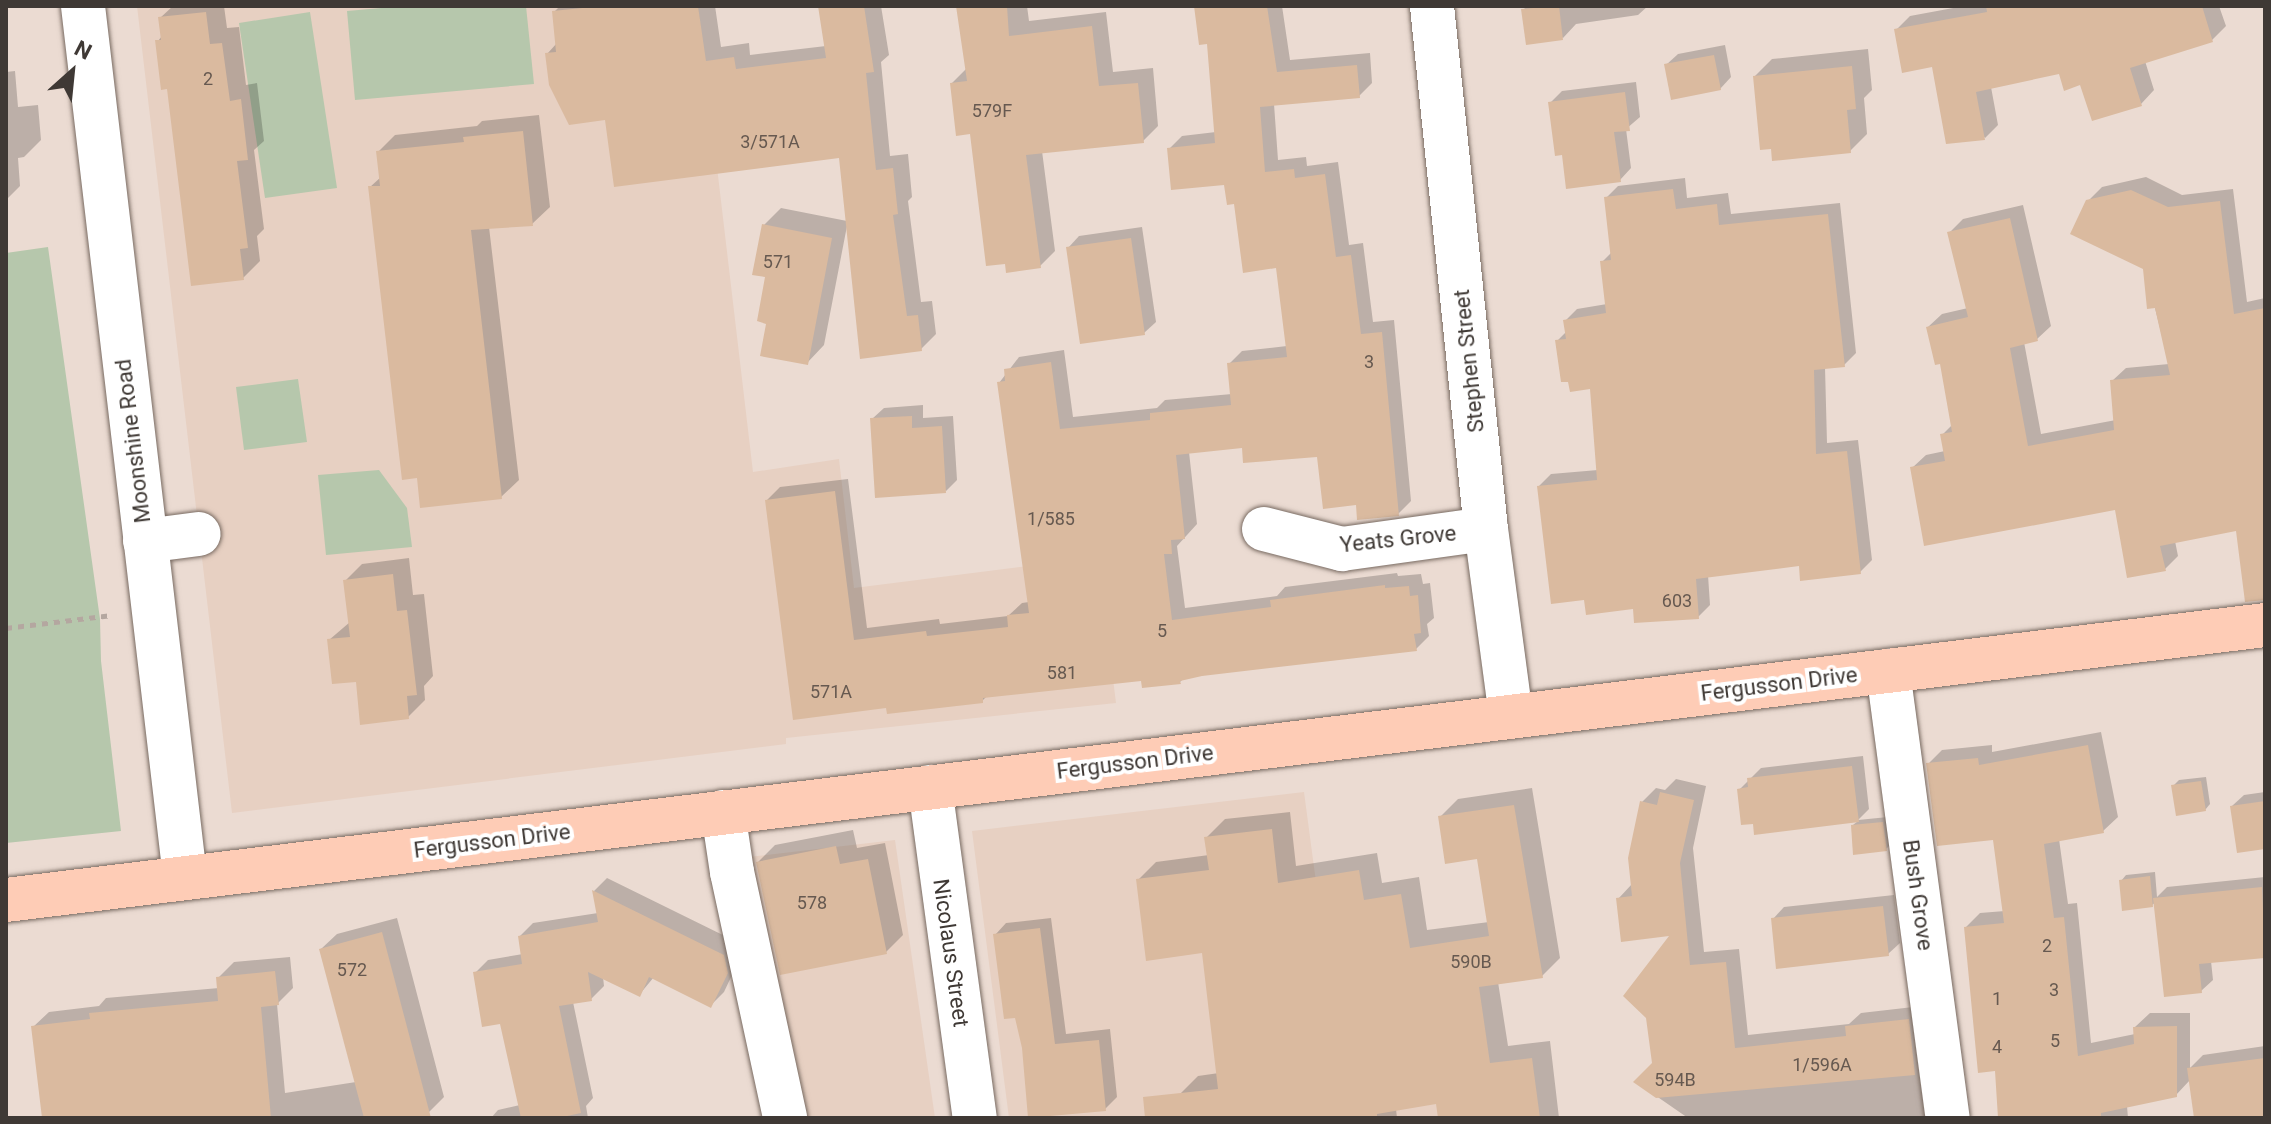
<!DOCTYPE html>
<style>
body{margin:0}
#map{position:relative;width:2271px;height:1124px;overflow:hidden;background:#ebdbd2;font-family:Roboto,sans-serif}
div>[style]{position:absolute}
.built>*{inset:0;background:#e7d0c2}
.green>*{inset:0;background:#b6c7ac}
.shadow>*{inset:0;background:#0003}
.building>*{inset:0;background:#daba9f}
.path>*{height:5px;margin-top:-2.5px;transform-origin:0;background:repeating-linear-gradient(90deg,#b4a7a0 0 6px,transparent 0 12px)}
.roads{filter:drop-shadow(0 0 2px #786a61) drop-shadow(0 0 2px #786a61)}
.minor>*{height:44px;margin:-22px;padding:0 22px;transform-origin:22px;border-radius:22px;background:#fff}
.major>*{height:44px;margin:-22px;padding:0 22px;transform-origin:22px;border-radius:22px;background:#feccb6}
span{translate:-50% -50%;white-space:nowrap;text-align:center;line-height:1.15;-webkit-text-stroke:8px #fff;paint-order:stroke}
.number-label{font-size:18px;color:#665950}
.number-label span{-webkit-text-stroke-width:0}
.street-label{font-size:22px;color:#3f3935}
.frame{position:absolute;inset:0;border:8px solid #3f3935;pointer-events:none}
.north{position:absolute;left:32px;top:32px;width:80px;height:80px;-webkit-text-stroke:6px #fff;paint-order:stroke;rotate:27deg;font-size:22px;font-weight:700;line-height:32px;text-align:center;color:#3f3935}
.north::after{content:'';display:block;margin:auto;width:28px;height:36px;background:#3f3935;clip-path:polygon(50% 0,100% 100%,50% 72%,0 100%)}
</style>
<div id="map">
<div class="built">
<i style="clip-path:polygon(137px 6px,698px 6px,753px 472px,839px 459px,854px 588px,1098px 557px,1116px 703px,786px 738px,786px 744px,232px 813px)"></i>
<i style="clip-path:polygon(1304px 792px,1343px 1085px,1452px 1072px,1458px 1118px,1009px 1118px,972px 831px)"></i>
<i style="clip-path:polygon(895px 840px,935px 1118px,766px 1118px,714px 861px)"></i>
</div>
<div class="green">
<i style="clip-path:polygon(404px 6px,526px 6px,534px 84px,355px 100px,347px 11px)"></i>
<i style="clip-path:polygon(310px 12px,337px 188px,265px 198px,239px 23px)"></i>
<i style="clip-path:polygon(48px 247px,100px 619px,101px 661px,121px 831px,6px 843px,6px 253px)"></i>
<i style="clip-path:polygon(298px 379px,307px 442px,244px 450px,236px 387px)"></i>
<i style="clip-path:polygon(379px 470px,407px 508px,412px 547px,326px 555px,318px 475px)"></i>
</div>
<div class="shadow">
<i style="clip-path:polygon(173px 6px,224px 6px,227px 28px,239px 27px,246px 85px,257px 83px,264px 141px,254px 150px,264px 229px,257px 236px,260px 261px,243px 278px,169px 87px,158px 41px,162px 36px,160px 18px)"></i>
<i style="clip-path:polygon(560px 6px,715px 6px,721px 47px,749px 43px,750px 55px,826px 46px,820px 6px,881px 6px,889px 55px,881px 62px,890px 156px,908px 154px,912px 197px,908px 201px,921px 302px,932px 301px,936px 334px,921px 349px,847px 226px,824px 345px,807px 363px,769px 322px,764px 225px,781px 208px,847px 221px,841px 156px,606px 118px,547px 54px,557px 43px,554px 12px)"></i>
<i style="clip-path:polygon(958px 6px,1027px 6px,1029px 21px,1106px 12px,1113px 72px,1153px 68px,1158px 126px,1143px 141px,1042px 151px,1055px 251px,1040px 266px,972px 132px,952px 83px,967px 68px)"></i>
<i style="clip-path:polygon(1196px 6px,1282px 6px,1290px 60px,1370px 53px,1372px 83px,1359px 96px,1274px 104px,1278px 160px,1306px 157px,1307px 166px,1338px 162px,1349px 245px,1363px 243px,1373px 322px,1394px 320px,1411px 501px,1398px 514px,1358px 503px,1319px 455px,1243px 446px,1189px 452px,1197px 524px,1177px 546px,1185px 608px,1277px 596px,1285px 587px,1397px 573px,1398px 576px,1421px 574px,1423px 584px,1430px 583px,1434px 618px,1427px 624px,1429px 636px,1416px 649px,1278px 664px,1184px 678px,1180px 682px,1143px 679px,987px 696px,982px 701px,889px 712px,767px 500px,780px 487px,848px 479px,867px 628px,939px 619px,940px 624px,1008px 616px,1022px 603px,1029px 602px,999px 383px,1019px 357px,1064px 350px,1073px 417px,1157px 408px,1165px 400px,1232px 394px,1229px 364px,1242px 351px,1287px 346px,1278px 266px,1226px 182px,1169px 149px,1182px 136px,1216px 132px,1209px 41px)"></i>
<i style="clip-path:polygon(1527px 6px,1648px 6px,1638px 15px,1576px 24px,1563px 38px,1523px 10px)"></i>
<i style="clip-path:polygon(1964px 6px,2219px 6px,2226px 26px,2212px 40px,2145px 61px,2154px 90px,2141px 104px,2060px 72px,1991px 87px,1998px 125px,1985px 138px,1934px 65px,1896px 30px,1910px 16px)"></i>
<i style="clip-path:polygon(1725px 45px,1731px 77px,1720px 89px,1666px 65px,1678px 54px)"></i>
<i style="clip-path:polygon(1868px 49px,1872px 90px,1864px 98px,1867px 134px,1850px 151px,1755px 76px,1772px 59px)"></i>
<i style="clip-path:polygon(15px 71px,18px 107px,38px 105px,41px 140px,24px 157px,18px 158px,20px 186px,6px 200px,6px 72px)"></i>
<i style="clip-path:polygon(1636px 82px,1640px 117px,1626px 129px,1631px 168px,1620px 180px,1564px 153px,1550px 103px,1562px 91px)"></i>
<i style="clip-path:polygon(539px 115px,550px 207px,532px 224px,489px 227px,519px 480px,501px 497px,370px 187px,381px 177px,378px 152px,395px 135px,477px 126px,482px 121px)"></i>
<i style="clip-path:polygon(2146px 177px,2182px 195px,2233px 189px,2247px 302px,2265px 298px,2265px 551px,2237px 529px,2175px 541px,2178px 556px,2165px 569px,2116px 508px,1912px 468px,1926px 455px,1945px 451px,1942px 435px,1953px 424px,1942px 361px,1928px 327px,1942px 314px,1968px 308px,1949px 233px,1963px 219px,2023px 205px,2051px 326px,2037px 339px,2024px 342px,2041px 434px,2116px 420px,2112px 381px,2126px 368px,2169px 364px,2145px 268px,2088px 201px,2102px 187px)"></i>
<i style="clip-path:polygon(1685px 178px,1687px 198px,1728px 193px,1731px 214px,1840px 203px,1856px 353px,1844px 365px,1825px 367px,1827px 443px,1858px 440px,1872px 560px,1860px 572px,1801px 564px,1708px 575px,1710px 605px,1698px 617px,1635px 607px,1539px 486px,1551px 474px,1598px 470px,1591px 387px,1557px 341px,1567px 331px,1565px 321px,1577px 309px,1607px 304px,1602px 262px,1612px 252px,1606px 198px,1618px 186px)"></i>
<i style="clip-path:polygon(1142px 227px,1156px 322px,1144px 333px,1068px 248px,1079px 236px)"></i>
<i style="clip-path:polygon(923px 405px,923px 418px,953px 416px,957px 480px,946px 491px,872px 419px,884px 408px)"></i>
<i style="clip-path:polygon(409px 558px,413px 595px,424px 594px,433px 676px,424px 686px,425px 700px,408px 717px,357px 680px,329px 640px,350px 622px,345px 581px,362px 564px)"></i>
<i style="clip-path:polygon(2101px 732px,2118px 817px,2103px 831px,2059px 839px,2068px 904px,2077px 903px,2091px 1043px,2135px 1034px,2135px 1027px,2150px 1013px,2190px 1013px,2190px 1068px,2203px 1055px,2265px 1046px,2265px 1118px,2196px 1118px,2190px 1080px,2176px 1095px,2127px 1106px,2128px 1118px,2000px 1118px,1997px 1069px,1966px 927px,1980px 913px,2005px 911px,1995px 838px,1928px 764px,1942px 750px,1992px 745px,1992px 752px)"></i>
<i style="clip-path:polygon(1863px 756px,1869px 809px,1858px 820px,1888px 817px,1891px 844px,1886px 849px,1853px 825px,1858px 821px,1754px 822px,1739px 790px,1761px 768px)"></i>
<i style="clip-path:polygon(2206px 777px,2210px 804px,2205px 810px,2173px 786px,2179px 780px)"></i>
<i style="clip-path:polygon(1676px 779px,1706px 786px,1693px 848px,1704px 952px,1739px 949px,1748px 1035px,1849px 1024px,1861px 1013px,1922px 1006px,1937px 1118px,1688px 1118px,1636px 1082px,1654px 1064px,1674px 934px,1618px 899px,1632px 884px,1642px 802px,1656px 788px,1665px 790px)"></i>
<i style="clip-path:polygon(1532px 788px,1560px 958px,1542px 976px,1498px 982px,1508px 1046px,1550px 1041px,1559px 1118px,1440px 1118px,1438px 1101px,1396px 1109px,1397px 1118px,1183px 1118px,1180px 1094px,1198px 1076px,1219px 1073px,1203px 951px,1138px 880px,1156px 862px,1209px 855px,1206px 838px,1225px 819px,1290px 812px,1296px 866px,1377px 853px,1382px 883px,1419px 877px,1427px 930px,1489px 922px,1479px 857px,1440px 817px,1458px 799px)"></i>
<i style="clip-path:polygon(2265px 792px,2265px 847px,2232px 806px,2244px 795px)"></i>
<i style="clip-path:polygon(853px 830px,857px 848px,885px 843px,903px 935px,886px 952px,758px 862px,775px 845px)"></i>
<i style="clip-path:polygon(2155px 872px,2157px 897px,2167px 887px,2265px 877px,2265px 975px,2263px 956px,2211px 961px,2213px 980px,2201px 991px,2156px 902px,2152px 905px,2121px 881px,2126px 875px)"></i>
<i style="clip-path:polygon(607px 878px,737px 942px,740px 958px,724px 992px,711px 1005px,654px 977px,639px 995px,603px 977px,604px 986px,591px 999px,573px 1002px,593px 1098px,586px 1106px,588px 1118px,491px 1118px,498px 1110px,520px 1105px,502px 1022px,475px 973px,488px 960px,523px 954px,520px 936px,533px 923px,598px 913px,594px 891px)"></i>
<i style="clip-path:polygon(1894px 895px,1900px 943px,1888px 954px,1773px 919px,1784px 907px)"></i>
<i style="clip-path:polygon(397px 918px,444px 1097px,429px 1112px,407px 1118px,44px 1118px,33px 1027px,49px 1012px,99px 1006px,106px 998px,219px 988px,218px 978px,234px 962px,290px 957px,293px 988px,277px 1004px,285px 1093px,356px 1082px,321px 949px,337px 934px)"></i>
<i style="clip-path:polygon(1051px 918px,1066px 1034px,1110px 1029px,1117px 1097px,1105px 1109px,1024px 1048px,995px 935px,1006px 923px)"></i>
</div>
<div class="building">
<i style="clip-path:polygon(603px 6px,698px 6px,706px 61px,734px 57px,736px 69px,826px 58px,818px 6px,864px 6px,874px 72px,866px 73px,876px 170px,893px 168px,898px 214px,893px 215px,907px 316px,918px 315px,922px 351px,860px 359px,839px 158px,614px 187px,605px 120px,569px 125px,549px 85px,545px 53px,556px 52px,552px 11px)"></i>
<i style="clip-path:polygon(956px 6px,1007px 6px,1009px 36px,1092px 26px,1099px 86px,1138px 83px,1144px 143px,1026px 155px,1041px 268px,1006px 273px,1005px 264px,986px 266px,970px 134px,956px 136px,950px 83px,967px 81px)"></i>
<i style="clip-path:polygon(1194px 6px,1267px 6px,1277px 72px,1357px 65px,1360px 98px,1260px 107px,1265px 172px,1294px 169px,1295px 178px,1325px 174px,1336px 257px,1351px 255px,1361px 334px,1382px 332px,1399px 516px,1357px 520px,1356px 505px,1323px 509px,1317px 457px,1243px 463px,1242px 448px,1176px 455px,1185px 539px,1171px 540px,1172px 554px,1164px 554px,1172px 620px,1271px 607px,1270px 600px,1385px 585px,1385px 588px,1409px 586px,1410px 596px,1418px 595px,1421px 633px,1414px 634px,1417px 651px,1202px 676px,1180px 681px,1181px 684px,1142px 688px,1141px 681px,983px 698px,983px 703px,887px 714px,886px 708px,793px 720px,765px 500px,835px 491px,854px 640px,926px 631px,927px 636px,1008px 627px,1007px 615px,1029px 613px,997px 382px,1005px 381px,1004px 369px,1051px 362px,1060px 429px,1150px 420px,1150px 413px,1231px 405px,1227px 363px,1287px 357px,1276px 268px,1243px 273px,1234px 204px,1227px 205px,1224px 185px,1171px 190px,1167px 148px,1215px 143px,1207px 44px,1199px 45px)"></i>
<i style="clip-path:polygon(1559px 6px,1563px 40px,1526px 45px,1521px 9px)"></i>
<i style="clip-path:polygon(1986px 6px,2202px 6px,2213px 42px,2130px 68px,2142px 106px,2092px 121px,2080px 85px,2064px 91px,2059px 74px,1976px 92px,1985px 140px,1946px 144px,1932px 67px,1902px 73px,1894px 29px,1987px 12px)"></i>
<i style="clip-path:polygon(206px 12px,210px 44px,222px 43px,230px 101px,241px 99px,248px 160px,237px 161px,248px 248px,240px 249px,244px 280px,191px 286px,167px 89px,161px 90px,155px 40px,161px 40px,158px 17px)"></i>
<i style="clip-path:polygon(1714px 55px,1721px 90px,1671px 100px,1664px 64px)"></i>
<i style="clip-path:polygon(1852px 66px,1856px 109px,1847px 110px,1851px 153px,1772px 161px,1771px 149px,1760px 150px,1753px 76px)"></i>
<i style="clip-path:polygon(1625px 92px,1630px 131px,1614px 132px,1621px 182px,1566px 189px,1562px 155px,1555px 156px,1548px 102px)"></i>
<i style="clip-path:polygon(523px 131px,533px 226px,471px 230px,502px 499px,420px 508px,417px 478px,402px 480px,368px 186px,380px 186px,376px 151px,464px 142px,463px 137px)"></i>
<i style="clip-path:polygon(1673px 189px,1676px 209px,1717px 204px,1719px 225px,1828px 214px,1845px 367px,1814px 370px,1816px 454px,1847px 451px,1861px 574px,1800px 581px,1799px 566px,1696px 579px,1699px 619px,1634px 623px,1633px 609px,1586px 615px,1584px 600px,1551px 604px,1537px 486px,1597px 480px,1590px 389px,1570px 392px,1568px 382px,1561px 382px,1555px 340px,1566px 339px,1563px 320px,1606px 313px,1600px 261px,1611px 260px,1604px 197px)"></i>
<i style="clip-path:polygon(2131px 190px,2168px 207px,2220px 201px,2234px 314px,2265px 308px,2265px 600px,2245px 602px,2236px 531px,2160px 546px,2166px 571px,2127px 578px,2115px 510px,1924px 546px,1910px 467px,1945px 461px,1940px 434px,1952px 432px,1940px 364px,1935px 365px,1926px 327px,1968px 317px,1947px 232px,2010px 218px,2038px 341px,2010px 348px,2028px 446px,2114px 430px,2110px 380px,2170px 375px,2155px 308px,2147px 309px,2143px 269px,2070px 234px,2086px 200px)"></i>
<i style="clip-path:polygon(762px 224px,832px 238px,808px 365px,760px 356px,766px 324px,757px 321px,765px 277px,752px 275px)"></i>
<i style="clip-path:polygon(1131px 238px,1145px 335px,1080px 344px,1066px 247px)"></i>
<i style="clip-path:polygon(912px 416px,912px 428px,942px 426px,946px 493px,875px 498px,870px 418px)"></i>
<i style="clip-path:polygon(393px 574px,397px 611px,407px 610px,417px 695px,407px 696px,409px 719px,360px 725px,356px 682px,332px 684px,327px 639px,350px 637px,343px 580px)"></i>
<i style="clip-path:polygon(2088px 745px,2104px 833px,2044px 844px,2054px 918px,2064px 917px,2078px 1056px,2134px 1044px,2133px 1027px,2177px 1026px,2177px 1097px,2101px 1113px,2101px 1118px,1998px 1118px,1995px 1071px,1978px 1073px,1964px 927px,2004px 923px,1993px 840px,1937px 846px,1926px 763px,1978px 758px,1979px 765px)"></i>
<i style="clip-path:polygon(1852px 766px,1859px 822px,1754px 835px,1753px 824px,1741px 825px,1737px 789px,1748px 787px,1747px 778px)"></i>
<i style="clip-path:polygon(2201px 781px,2206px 811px,2176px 816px,2171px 785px)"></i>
<i style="clip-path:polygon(1660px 792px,1694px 800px,1680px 863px,1690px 965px,1726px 962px,1735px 1048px,1846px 1036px,1845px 1026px,1909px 1019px,1915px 1075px,1656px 1098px,1633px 1082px,1652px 1063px,1646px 1018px,1623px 996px,1669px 936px,1621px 942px,1616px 898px,1632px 896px,1628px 858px,1640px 801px,1657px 805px)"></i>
<i style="clip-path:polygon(2265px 801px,2265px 849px,2237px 853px,2230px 806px)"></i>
<i style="clip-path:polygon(1514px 805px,1543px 978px,1479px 987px,1490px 1063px,1532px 1058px,1540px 1118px,1438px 1118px,1436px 1104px,1377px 1114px,1377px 1118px,1145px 1118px,1143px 1097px,1218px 1089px,1202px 953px,1146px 961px,1136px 879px,1209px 870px,1204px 837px,1272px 829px,1278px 883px,1359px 870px,1364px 900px,1401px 894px,1410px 948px,1489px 936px,1477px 859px,1445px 864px,1438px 816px)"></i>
<i style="clip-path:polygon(1883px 822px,1887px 851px,1853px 855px,1851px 825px)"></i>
<i style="clip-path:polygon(836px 846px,840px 864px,868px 859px,887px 954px,780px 975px,756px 862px)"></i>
<i style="clip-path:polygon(2150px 876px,2153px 907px,2122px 911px,2119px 880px)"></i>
<i style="clip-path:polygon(2262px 887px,2265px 958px,2199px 964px,2202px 993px,2164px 997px,2153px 898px)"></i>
<i style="clip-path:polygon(592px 890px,724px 955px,728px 973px,711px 1008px,649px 977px,640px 997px,588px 972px,592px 1001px,559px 1006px,581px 1113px,558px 1118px,521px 1118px,500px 1024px,482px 1027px,473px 972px,522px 964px,518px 936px,598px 922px)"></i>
<i style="clip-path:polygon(1883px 906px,1889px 956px,1776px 969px,1771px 918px)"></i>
<i style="clip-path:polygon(1040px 928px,1055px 1044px,1099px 1040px,1106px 1111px,1028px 1118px,1022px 1048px,1015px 1018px,1004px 1019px,993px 934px)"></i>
<i style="clip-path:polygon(382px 932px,431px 1118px,364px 1118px,319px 949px)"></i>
<i style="clip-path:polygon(275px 971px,279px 1005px,261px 1007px,271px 1118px,42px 1118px,31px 1026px,90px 1019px,89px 1013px,218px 1001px,216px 977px)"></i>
<i style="clip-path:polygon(2265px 1058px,2265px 1118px,2194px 1118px,2187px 1068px)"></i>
</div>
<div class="path">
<i style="left:6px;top:628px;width:107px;rotate:-7deg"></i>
</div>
<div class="roads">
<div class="minor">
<i style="left:83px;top:6px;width:877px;rotate:83.32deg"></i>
<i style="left:1432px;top:6px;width:526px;rotate:84.11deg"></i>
<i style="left:1486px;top:529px;width:189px;rotate:82.4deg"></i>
<i style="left:1264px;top:529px;width:81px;rotate:14.4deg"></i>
<i style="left:1342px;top:549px;width:145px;rotate:-7.9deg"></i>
<i style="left:145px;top:541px;width:54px;rotate:-7.4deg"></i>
<i style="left:1888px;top:671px;width:451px;rotate:82.4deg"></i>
<i style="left:930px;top:787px;width:334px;rotate:82.3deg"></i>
<i style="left:723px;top:812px;width:61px;rotate:81.5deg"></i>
<i style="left:732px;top:872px;width:252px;rotate:77.8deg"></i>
</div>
<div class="major">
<i style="left:6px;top:900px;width:2276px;rotate:-6.94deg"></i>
</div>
</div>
<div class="number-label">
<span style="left:208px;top:79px">2</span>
<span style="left:992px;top:111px">579F</span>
<span style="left:770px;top:142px">3/571A</span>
<span style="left:778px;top:262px">571</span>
<span style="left:1369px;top:362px">3</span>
<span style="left:1051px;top:519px">1/585</span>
<span style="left:1677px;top:601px">603</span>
<span style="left:1162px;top:631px">5</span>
<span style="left:1062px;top:673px">581</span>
<span style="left:831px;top:692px">571A</span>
<span style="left:812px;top:903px">578</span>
<span style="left:2047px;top:946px">2</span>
<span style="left:1471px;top:962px">590B</span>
<span style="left:352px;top:970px">572</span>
<span style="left:2054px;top:990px">3</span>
<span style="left:1997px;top:999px">1</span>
<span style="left:2055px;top:1041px">5</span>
<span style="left:1997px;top:1047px">4</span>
<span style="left:1822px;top:1065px">1/596A</span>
<span style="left:1675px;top:1080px">594B</span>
</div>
<div class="street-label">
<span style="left:1469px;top:361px;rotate:-96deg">Stephen Street</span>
<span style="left:133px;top:441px;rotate:-97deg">Moonshine Road</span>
<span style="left:1398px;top:539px;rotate:-6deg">Yeats Grove</span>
<span style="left:1779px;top:684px;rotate:-7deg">Fergusson Drive</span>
<span style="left:1135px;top:762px;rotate:-7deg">Fergusson Drive</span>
<span style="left:492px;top:841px;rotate:-7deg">Fergusson Drive</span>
<span style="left:1918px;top:895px;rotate:82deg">Bush Grove</span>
<span style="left:951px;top:953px;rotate:82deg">Nicolaus Street</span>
</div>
<div class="frame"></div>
<div class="north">N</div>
</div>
